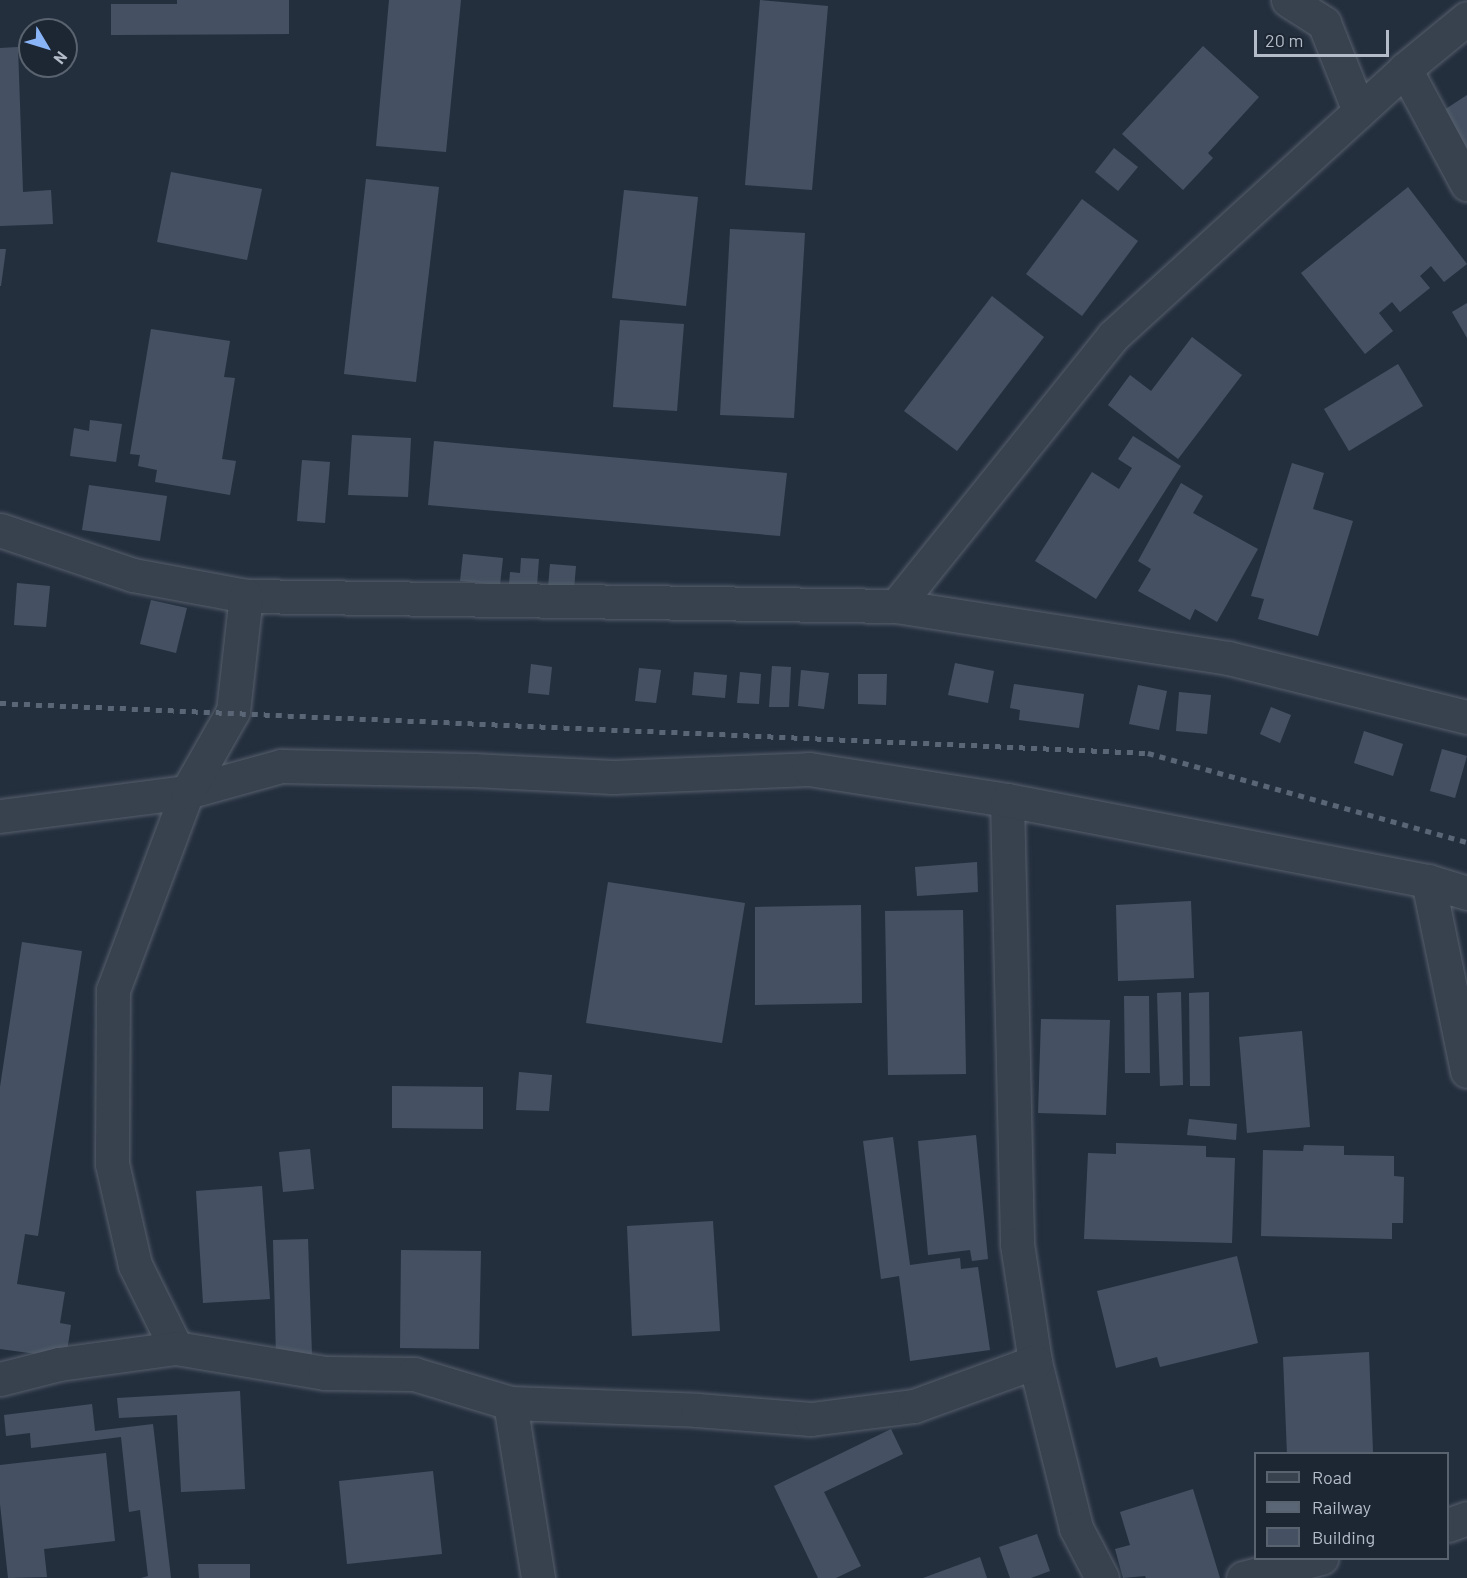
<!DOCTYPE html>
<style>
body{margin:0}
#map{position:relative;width:1467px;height:1578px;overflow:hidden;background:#242f3e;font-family:Barlow,sans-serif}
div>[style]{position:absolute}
.building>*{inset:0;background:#455162}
.roads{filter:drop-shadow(0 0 2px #565f6c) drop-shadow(0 0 2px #565f6c)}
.minor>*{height:33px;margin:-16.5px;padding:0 16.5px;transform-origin:16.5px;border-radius:16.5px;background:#38414e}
.rail>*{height:4.5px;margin-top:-2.25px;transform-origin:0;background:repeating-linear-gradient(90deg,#5a6575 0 6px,transparent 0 12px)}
span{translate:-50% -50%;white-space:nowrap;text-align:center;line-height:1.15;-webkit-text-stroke:5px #1d2633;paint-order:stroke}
.legend{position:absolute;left:1254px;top:1452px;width:195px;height:108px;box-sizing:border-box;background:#1d2633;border:2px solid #59626f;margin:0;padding:8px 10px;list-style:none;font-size:18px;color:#b4bcc9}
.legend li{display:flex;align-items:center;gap:12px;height:30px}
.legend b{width:30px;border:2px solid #59626f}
.north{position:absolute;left:18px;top:18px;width:60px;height:60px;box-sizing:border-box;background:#1d2633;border:2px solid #59626f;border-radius:50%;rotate:128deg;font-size:16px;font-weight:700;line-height:24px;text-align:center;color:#b4bcc9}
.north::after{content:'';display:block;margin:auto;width:21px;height:27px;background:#8ab4f8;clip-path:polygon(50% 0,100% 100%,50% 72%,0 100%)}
.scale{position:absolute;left:1254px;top:30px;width:135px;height:27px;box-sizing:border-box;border:3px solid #b4bcc9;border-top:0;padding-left:8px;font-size:18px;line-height:21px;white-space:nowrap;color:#b4bcc9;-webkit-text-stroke:4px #1d2633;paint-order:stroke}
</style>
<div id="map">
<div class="building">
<i style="clip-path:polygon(177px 0,289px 0,289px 34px,111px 35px,111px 4px,177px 4px)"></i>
<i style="clip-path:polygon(389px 0,461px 0,446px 152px,376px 146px)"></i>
<i style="clip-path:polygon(760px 0,828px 6px,812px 190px,745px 185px)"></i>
<i style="clip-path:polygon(1203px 46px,1259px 97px,1208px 153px,1213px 158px,1183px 190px,1122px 134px)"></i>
<i style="clip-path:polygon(18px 47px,23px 192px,51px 190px,53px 224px,0 226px,0 48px)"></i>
<i style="clip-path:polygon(1467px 95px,1467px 152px,1441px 112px)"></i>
<i style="clip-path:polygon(1114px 148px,1138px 167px,1118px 191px,1095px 172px)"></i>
<i style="clip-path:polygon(171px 172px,262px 189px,247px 260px,157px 242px)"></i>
<i style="clip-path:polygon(366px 179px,439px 187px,416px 382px,344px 374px)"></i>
<i style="clip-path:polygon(1408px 187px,1467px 264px,1444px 282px,1431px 266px,1420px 276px,1430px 288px,1400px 312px,1392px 302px,1379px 313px,1393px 331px,1365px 354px,1301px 273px)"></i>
<i style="clip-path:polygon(624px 190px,698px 197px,686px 306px,612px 298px)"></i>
<i style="clip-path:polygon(1082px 199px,1138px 241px,1082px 316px,1026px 274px)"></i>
<i style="clip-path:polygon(730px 229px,805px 233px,794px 418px,720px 415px)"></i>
<i style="clip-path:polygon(0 249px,6px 249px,1px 286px,0 286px)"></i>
<i style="clip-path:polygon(992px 296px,1044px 337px,957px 451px,904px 411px)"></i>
<i style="clip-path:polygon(1467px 303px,1467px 338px,1452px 312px)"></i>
<i style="clip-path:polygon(620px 320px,684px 324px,677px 411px,613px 407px)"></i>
<i style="clip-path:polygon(151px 329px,230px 341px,224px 377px,235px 378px,222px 459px,236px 461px,230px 495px,155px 482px,157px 470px,138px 466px,140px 455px,130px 454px)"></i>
<i style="clip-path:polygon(1192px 337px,1242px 375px,1178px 459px,1108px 405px,1130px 375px,1151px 391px)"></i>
<i style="clip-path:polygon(1398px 364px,1423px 406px,1349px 451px,1324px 409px)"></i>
<i style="clip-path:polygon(90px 420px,122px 424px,116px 462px,70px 456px,74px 428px,89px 431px)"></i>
<i style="clip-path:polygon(352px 435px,411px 438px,408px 497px,348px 495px)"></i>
<i style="clip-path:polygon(1133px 436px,1181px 466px,1096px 599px,1035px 561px,1092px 472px,1119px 489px,1132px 468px,1118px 459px)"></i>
<i style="clip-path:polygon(434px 441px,787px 473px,780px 536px,428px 505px)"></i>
<i style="clip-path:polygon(302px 460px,330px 462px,325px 523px,297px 521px)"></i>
<i style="clip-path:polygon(1292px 463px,1324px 473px,1313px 509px,1353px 521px,1318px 636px,1258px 619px,1264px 599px,1251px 596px)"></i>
<i style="clip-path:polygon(1181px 483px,1203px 496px,1193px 513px,1258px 549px,1217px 622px,1195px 609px,1190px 620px,1138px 591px,1151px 569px,1138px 561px)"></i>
<i style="clip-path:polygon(89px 485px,167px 496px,160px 541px,82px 530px)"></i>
<i style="clip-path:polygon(463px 554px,503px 558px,500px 585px,460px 581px)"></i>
<i style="clip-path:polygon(521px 558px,539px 559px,537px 586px,509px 585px,510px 572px,520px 573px)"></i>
<i style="clip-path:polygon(550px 564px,576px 566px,574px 589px,548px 587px)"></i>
<i style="clip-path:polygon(17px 583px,50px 586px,46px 627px,14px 625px)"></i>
<i style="clip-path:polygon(151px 600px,187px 608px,176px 653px,140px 644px)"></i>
<i style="clip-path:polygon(955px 663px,994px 671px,988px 703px,948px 695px)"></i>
<i style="clip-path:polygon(531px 664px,552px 667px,549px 695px,528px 693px)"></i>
<i style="clip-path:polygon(772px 666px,791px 667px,789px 707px,769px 707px)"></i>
<i style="clip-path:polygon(639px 668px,661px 670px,656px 703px,635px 701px)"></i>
<i style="clip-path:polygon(801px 670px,829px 673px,824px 709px,798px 706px)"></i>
<i style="clip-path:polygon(694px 672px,727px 675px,725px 698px,692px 695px)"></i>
<i style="clip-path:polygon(740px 672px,761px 674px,759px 704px,737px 703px)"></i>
<i style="clip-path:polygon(858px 674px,887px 674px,886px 705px,858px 704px)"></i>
<i style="clip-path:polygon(1014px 684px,1084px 694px,1079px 728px,1019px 720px,1020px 710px,1010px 708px)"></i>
<i style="clip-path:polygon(1138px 685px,1167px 691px,1159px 730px,1129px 724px)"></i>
<i style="clip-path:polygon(1179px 692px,1211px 695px,1207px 734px,1176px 731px)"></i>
<i style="clip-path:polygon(1271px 707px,1291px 715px,1280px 743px,1260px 734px)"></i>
<i style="clip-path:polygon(1364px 731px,1403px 744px,1393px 776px,1354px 763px)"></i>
<i style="clip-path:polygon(1442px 749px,1467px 756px,1455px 798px,1430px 791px)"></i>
<i style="clip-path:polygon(977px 862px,978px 892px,917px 896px,915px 867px)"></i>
<i style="clip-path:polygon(608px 882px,745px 903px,722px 1043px,586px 1023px)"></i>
<i style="clip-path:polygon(1191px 901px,1194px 978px,1118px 981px,1116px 905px)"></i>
<i style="clip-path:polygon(861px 905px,862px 1003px,755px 1005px,755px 907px)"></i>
<i style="clip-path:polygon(963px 910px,966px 1074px,888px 1075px,885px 911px)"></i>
<i style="clip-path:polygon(22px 942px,82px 951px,38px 1236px,25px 1234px,17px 1284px,65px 1292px,60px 1323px,71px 1325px,66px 1358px,0 1349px,0 1087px)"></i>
<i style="clip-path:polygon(1181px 992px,1183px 1085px,1160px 1086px,1157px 993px)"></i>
<i style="clip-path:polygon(1209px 992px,1210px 1086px,1190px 1086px,1189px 993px)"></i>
<i style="clip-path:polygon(1124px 996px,1149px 996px,1150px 1073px,1125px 1073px)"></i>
<i style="clip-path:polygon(1041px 1019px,1110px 1020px,1106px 1115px,1038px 1113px)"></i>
<i style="clip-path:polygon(1302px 1031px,1310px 1127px,1247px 1133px,1239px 1037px)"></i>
<i style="clip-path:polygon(519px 1072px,552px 1075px,549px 1111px,516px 1110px)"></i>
<i style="clip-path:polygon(392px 1086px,483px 1087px,483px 1129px,392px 1128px)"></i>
<i style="clip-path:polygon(1189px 1119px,1237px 1124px,1236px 1140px,1187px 1135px)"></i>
<i style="clip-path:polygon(976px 1135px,988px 1259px,972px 1261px,970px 1250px,928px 1255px,918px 1141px)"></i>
<i style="clip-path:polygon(893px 1137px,910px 1265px,960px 1258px,961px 1269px,978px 1267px,990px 1350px,910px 1361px,899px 1276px,881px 1279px,863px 1141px)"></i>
<i style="clip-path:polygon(1116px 1143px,1206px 1146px,1206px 1157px,1235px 1158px,1232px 1243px,1084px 1239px,1088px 1153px,1116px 1154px)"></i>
<i style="clip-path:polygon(1304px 1145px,1344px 1146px,1344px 1155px,1394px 1156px,1394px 1176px,1404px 1177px,1403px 1223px,1392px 1223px,1392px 1239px,1261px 1236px,1263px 1150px,1303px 1151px)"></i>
<i style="clip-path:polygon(310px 1149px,314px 1189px,283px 1192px,279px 1152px)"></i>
<i style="clip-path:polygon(262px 1186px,270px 1299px,203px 1303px,196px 1191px)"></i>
<i style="clip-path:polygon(713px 1221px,720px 1331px,632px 1336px,627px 1226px)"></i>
<i style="clip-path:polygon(308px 1239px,312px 1355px,276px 1356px,273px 1240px)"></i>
<i style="clip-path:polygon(401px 1250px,481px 1251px,479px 1349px,400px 1348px)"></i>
<i style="clip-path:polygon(1237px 1256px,1258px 1343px,1160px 1367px,1157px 1357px,1116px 1368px,1097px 1291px)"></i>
<i style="clip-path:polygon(1369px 1352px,1373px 1452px,1287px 1454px,1283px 1357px)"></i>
<i style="clip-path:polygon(240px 1391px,245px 1489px,181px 1492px,177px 1415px,119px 1418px,117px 1398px)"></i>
<i style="clip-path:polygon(92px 1404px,95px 1431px,153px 1424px,171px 1578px,141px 1578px,148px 1576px,140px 1510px,129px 1512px,121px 1437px,31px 1448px,30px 1433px,6px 1436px,4px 1415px)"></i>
<i style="clip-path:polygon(891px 1429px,903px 1454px,824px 1492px,861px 1566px,836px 1578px,818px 1578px,774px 1486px)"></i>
<i style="clip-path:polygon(106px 1453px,115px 1541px,44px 1549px,47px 1577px,8px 1578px,0 1504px,0 1465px)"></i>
<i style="clip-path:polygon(433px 1471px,442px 1554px,347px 1564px,339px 1481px)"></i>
<i style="clip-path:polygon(1193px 1489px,1220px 1578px,1146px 1578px,1145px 1576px,1123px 1578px,1115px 1549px,1130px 1545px,1120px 1512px)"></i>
<i style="clip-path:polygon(1037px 1534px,1050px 1571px,1031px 1578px,1010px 1578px,999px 1547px)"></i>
<i style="clip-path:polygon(980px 1557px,987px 1578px,923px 1578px)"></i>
<i style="clip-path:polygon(198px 1564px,250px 1564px,250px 1578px,199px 1578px)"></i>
</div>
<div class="roads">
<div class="minor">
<i style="left:1288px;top:0;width:43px;rotate:32.6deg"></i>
<i style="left:1324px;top:23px;width:95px;rotate:68.3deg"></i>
<i style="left:1405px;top:69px;width:131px;rotate:61.7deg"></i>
<i style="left:0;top:530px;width:140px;rotate:18.7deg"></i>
<i style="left:133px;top:575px;width:115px;rotate:10.5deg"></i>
<i style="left:246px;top:596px;width:650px;rotate:0.88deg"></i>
<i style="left:896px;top:606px;width:336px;rotate:8.9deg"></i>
<i style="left:1228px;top:658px;width:246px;rotate:13.9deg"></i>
<i style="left:896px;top:606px;width:346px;rotate:-51.2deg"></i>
<i style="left:1113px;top:336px;width:396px;rotate:-42.4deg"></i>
<i style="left:1405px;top:69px;width:80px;rotate:-39.4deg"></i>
<i style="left:1007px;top:800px;width:444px;rotate:88.7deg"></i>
<i style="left:1017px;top:1244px;width:119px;rotate:81.3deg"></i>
<i style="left:1035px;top:1362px;width:171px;rotate:76.1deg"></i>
<i style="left:1076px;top:1528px;width:56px;rotate:62.5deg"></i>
<i style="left:0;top:816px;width:189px;rotate:-7.3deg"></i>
<i style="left:187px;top:792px;width:98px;rotate:-15.5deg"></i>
<i style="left:281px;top:766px;width:192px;rotate:1.2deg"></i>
<i style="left:473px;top:770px;width:140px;rotate:2.9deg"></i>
<i style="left:613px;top:777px;width:196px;rotate:-2.3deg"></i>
<i style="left:809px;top:769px;width:200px;rotate:8.9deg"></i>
<i style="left:1007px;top:800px;width:429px;rotate:10.9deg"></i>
<i style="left:1428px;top:881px;width:41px;rotate:17.1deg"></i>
<i style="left:1428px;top:881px;width:194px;rotate:78.4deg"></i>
<i style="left:176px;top:1348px;width:93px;rotate:-116.3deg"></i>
<i style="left:135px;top:1265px;width:104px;rotate:-102.8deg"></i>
<i style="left:112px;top:1164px;width:174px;rotate:-89.7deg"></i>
<i style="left:113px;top:990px;width:211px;rotate:-69.5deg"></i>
<i style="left:187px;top:792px;width:93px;rotate:-60.4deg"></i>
<i style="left:233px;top:711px;width:116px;rotate:-83.6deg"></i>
<i style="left:0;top:1379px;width:61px;rotate:-14.3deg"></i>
<i style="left:59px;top:1364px;width:118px;rotate:-7.8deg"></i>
<i style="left:176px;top:1348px;width:151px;rotate:9.5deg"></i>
<i style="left:325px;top:1373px;width:89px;rotate:0.6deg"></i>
<i style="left:414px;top:1374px;width:100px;rotate:16.8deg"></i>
<i style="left:510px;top:1403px;width:187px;rotate:2.1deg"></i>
<i style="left:697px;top:1410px;width:114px;rotate:4.5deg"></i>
<i style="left:811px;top:1419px;width:104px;rotate:-7.2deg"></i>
<i style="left:914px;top:1406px;width:129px;rotate:-20deg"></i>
<i style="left:510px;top:1403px;width:177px;rotate:80.9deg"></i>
<i style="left:1448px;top:1525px;width:20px;rotate:-20deg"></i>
<i style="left:1243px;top:1578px;width:81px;rotate:-14.4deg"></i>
</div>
</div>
<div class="rail">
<i style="left:0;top:703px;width:1149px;rotate:2.49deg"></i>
<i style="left:1148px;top:753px;width:331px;rotate:15.6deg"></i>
</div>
<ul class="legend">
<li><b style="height:8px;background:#38414e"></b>Road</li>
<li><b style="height:8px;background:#5a6575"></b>Railway</li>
<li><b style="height:16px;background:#455162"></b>Building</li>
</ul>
<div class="north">N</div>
<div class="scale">20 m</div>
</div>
